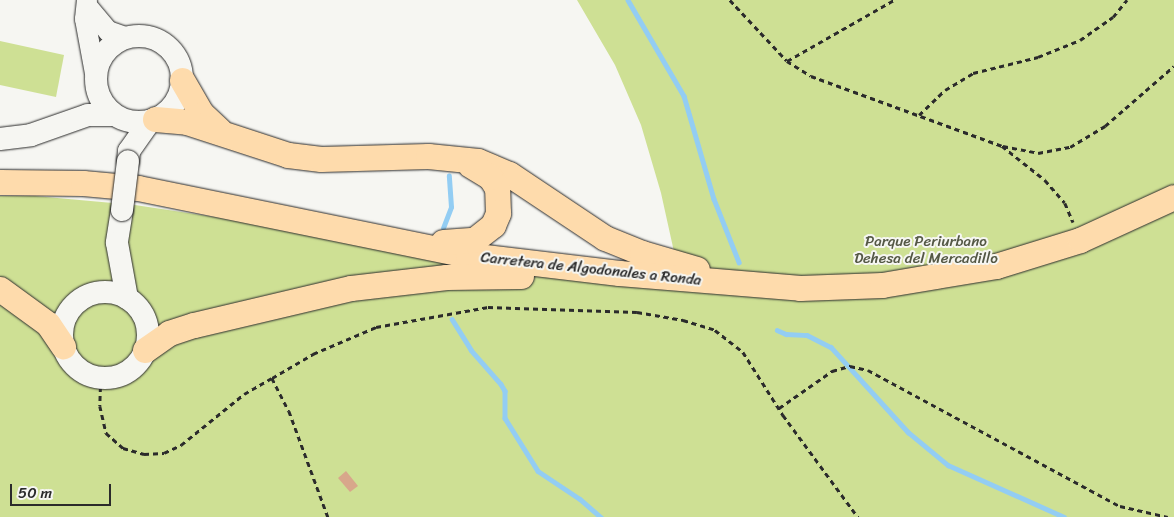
<!DOCTYPE html>
<style>
body{margin:0}
#map{position:relative;width:1174px;height:517px;overflow:hidden;background:#f6f6f2;font-family:Sriracha,sans-serif}
div>[style]{position:absolute}
.green>*{inset:0;background:#cee094}
.stream>*{height:4.5px;margin:-2.25px;padding:0 2.25px;transform-origin:2.25px;border-radius:2.25px;background:#93cdf3}
.building>*{inset:0;background:#d8a78b}
.path>*{height:2.5px;margin-top:-1.25px;transform-origin:0;background:repeating-linear-gradient(90deg,#2b2b2b 0 5px,transparent 0 9px)}
.roads{filter:drop-shadow(0 0 1px #2b2b2b) drop-shadow(0 0 1px #2b2b2b)}
.tertiary>*{height:20px;margin:-10px;padding:0 10px;transform-origin:10px;border-radius:10px;background:#f6f6f2}
.secondary>*{height:22px;margin:-11px;padding:0 11px;transform-origin:11px;border-radius:11px;background:#f6f6f2}
.secondary>.ring{margin:-11px;padding:0;box-sizing:content-box;background:none;border:22px solid #f6f6f2;border-radius:50%}
.primary>*{height:25px;margin:-12.5px;padding:0 12.5px;transform-origin:12.5px;border-radius:12.5px;background:#fedbac}
.bridges{filter:drop-shadow(0 0 1px #2b2b2b) drop-shadow(0 0 1px #2b2b2b)}
.secondary-bridge>*{height:22px;margin:-11px;padding:0 11px;transform-origin:11px;border-radius:11px;background:#f6f6f2}
span{translate:-50% -50%;white-space:nowrap;text-align:center;line-height:1.15;-webkit-text-stroke:4px #f6f6f2;paint-order:stroke}
.park-label{font-size:15px;color:#545845}
.street-label{font-size:15px;color:#2b2b2b}
.scale{position:absolute;left:10px;top:484px;width:101px;height:22px;box-sizing:border-box;border:2px solid #2b2b2b;border-top:0;padding-left:6px;font-size:15px;line-height:18px;white-space:nowrap;color:#2b2b2b;-webkit-text-stroke:4px #f6f6f2;paint-order:stroke}
</style>
<div id="map">
<div class="green">
<i style="clip-path:polygon(577px 0,1174px 0,1174px 517px,0 517px,0 196px,35px 196px,135px 205px,682px 288px,661px 193px,641px 125px,615px 65px)"></i>
<i style="clip-path:polygon(0 41px,64px 55px,56px 97px,0 85px)"></i>
</div>
<div class="stream">
<i style="left:628px;top:0;width:111px;rotate:59.7deg"></i>
<i style="left:684px;top:96px;width:107px;rotate:73.8deg"></i>
<i style="left:714px;top:199px;width:68px;rotate:68.4deg"></i>
<i style="left:443px;top:228px;width:22px;rotate:-69deg"></i>
<i style="left:451px;top:207px;width:31px;rotate:-94deg"></i>
<i style="left:452px;top:319px;width:36px;rotate:58deg"></i>
<i style="left:471px;top:350px;width:45px;rotate:48.6deg"></i>
<i style="left:501px;top:384px;width:8px;rotate:60deg"></i>
<i style="left:505px;top:391px;width:27px;rotate:90deg"></i>
<i style="left:505px;top:418px;width:62px;rotate:58.1deg"></i>
<i style="left:538px;top:471px;width:50px;rotate:33.7deg"></i>
<i style="left:580px;top:499px;width:28px;rotate:41deg"></i>
<i style="left:777px;top:330px;width:10px;rotate:24deg"></i>
<i style="left:786px;top:334px;width:21px;rotate:3deg"></i>
<i style="left:807px;top:335px;width:27px;rotate:27deg"></i>
<i style="left:831px;top:347px;width:115px;rotate:47.8deg"></i>
<i style="left:908px;top:432px;width:52px;rotate:39.5deg"></i>
<i style="left:948px;top:465px;width:127px;rotate:24.1deg"></i>
</div>
<div class="building">
<i style="clip-path:polygon(346px 471px,358px 486px,350px 492px,338px 478px)"></i>
</div>
<div class="path">
<i style="left:730px;top:0;width:83px;rotate:46.9deg"></i>
<i style="left:787px;top:61px;width:28px;rotate:32deg"></i>
<i style="left:811px;top:76px;width:203px;rotate:20.1deg"></i>
<i style="left:1002px;top:146px;width:55px;rotate:38.3deg"></i>
<i style="left:1045px;top:180px;width:30px;rotate:49deg"></i>
<i style="left:1065px;top:203px;width:21px;rotate:67deg"></i>
<i style="left:787px;top:61px;width:123px;rotate:-29.7deg"></i>
<i style="left:919px;top:115px;width:36px;rotate:-44deg"></i>
<i style="left:945px;top:90px;width:33px;rotate:-31deg"></i>
<i style="left:973px;top:73px;width:67px;rotate:-13.8deg"></i>
<i style="left:1038px;top:57px;width:45px;rotate:-22deg"></i>
<i style="left:1080px;top:40px;width:40px;rotate:-34.9deg"></i>
<i style="left:1113px;top:17px;width:22px;rotate:-51deg"></i>
<i style="left:1003px;top:146px;width:36px;rotate:11deg"></i>
<i style="left:1038px;top:153px;width:33px;rotate:-11deg"></i>
<i style="left:1070px;top:147px;width:41px;rotate:-31deg"></i>
<i style="left:1105px;top:126px;width:91px;rotate:-41deg"></i>
<i style="left:101px;top:378px;width:28px;rotate:92deg"></i>
<i style="left:100px;top:406px;width:28px;rotate:77deg"></i>
<i style="left:106px;top:433px;width:23px;rotate:41deg"></i>
<i style="left:123px;top:448px;width:22px;rotate:16deg"></i>
<i style="left:144px;top:454px;width:20px;rotate:-3deg"></i>
<i style="left:164px;top:453px;width:19px;rotate:-25deg"></i>
<i style="left:181px;top:445px;width:81px;rotate:-39deg"></i>
<i style="left:244px;top:394px;width:32px;rotate:-30deg"></i>
<i style="left:272px;top:378px;width:37px;rotate:63deg"></i>
<i style="left:289px;top:411px;width:113px;rotate:69.8deg"></i>
<i style="left:272px;top:378px;width:48px;rotate:-30.3deg"></i>
<i style="left:313px;top:354px;width:69px;rotate:-23.2deg"></i>
<i style="left:376px;top:327px;width:114px;rotate:-10.1deg"></i>
<i style="left:488px;top:307px;width:149px;rotate:1.9deg"></i>
<i style="left:637px;top:312px;width:47px;rotate:9.9deg"></i>
<i style="left:683px;top:320px;width:34px;rotate:17deg"></i>
<i style="left:715px;top:330px;width:36px;rotate:38deg"></i>
<i style="left:743px;top:352px;width:75px;rotate:57.6deg"></i>
<i style="left:783px;top:415px;width:127px;rotate:53.7deg"></i>
<i style="left:779px;top:408px;width:65px;rotate:-34.9deg"></i>
<i style="left:832px;top:371px;width:19px;rotate:-16deg"></i>
<i style="left:850px;top:366px;width:18px;rotate:13deg"></i>
<i style="left:868px;top:370px;width:286px;rotate:28.4deg"></i>
<i style="left:1120px;top:506px;width:49px;rotate:12.9deg"></i>
</div>
<div class="roads">
<div class="tertiary">
<i style="left:87px;top:0;width:19px;rotate:96deg"></i>
<i style="left:85px;top:19px;width:61px;rotate:79.6deg"></i>
<i style="left:87px;top:6px;width:33px;rotate:50deg"></i>
<i style="left:108px;top:31px;width:21px;rotate:19deg"></i>
</div>
<div class="secondary">
<i class="ring" style="left:96px;top:36px;width:64px;height:64px"></i>
<i style="left:0;top:139px;width:31px;rotate:-7deg"></i>
<i style="left:31px;top:135px;width:60px;rotate:-19.3deg"></i>
<i style="left:88px;top:115px;width:26px"></i>
<i style="left:128px;top:161px;width:10px;rotate:-84deg"></i>
<i style="left:129px;top:151px;width:37px;rotate:-55deg"></i>
<i style="left:122px;top:210px;width:33px;rotate:99deg"></i>
<i style="left:117px;top:243px;width:56px;rotate:79.7deg"></i>
<i class="ring" style="left:62px;top:292px;width:64px;height:64px"></i>
</div>
<div class="primary">
<i style="left:182px;top:80px;width:39px;rotate:60deg"></i>
<i style="left:202px;top:114px;width:23px;rotate:43deg"></i>
<i style="left:155px;top:119px;width:32px;rotate:5deg"></i>
<i style="left:187px;top:122px;width:106px;rotate:18.1deg"></i>
<i style="left:288px;top:155px;width:33px;rotate:7deg"></i>
<i style="left:321px;top:159px;width:107px;rotate:-1.6deg"></i>
<i style="left:428px;top:156px;width:50px;rotate:5.7deg"></i>
<i style="left:478px;top:161px;width:34px;rotate:23deg"></i>
<i style="left:509px;top:174px;width:115px;rotate:33.7deg"></i>
<i style="left:605px;top:238px;width:40px;rotate:22deg"></i>
<i style="left:642px;top:253px;width:57px;rotate:16.2deg"></i>
<i style="left:0;top:182px;width:83px;rotate:0.7deg"></i>
<i style="left:83px;top:183px;width:55px;rotate:5.2deg"></i>
<i style="left:138px;top:188px;width:337px;rotate:11.5deg"></i>
<i style="left:468px;top:255px;width:152px;rotate:6.8deg"></i>
<i style="left:619px;top:273px;width:182px;rotate:4.7deg"></i>
<i style="left:800px;top:288px;width:82px;rotate:-2.1deg"></i>
<i style="left:882px;top:285px;width:116px;rotate:-9.5deg"></i>
<i style="left:996px;top:266px;width:88px;rotate:-17.2deg"></i>
<i style="left:1080px;top:240px;width:103px;rotate:-24.6deg"></i>
<i style="left:443px;top:242px;width:31px;rotate:-4deg"></i>
<i style="left:474px;top:240px;width:24px;rotate:-38deg"></i>
<i style="left:493px;top:225px;width:13px;rotate:-67deg"></i>
<i style="left:498px;top:213px;width:25px;rotate:-92deg"></i>
<i style="left:497px;top:188px;width:13px;rotate:-122deg"></i>
<i style="left:490px;top:177px;width:23px;rotate:-149deg"></i>
<i style="left:0;top:289px;width:59px;rotate:36.1deg"></i>
<i style="left:48px;top:324px;width:27px;rotate:56deg"></i>
<i style="left:145px;top:350px;width:29px;rotate:-35deg"></i>
<i style="left:169px;top:333px;width:26px;rotate:-18deg"></i>
<i style="left:194px;top:325px;width:161px;rotate:-13.3deg"></i>
<i style="left:351px;top:288px;width:96px;rotate:-6.6deg"></i>
<i style="left:446px;top:277px;width:75px;rotate:-0.8deg"></i>
</div>
</div>
<div class="bridges">
<div class="secondary-bridge">
<i style="left:122px;top:210px;width:49px;rotate:-83deg"></i>
</div>
</div>
<div class="park-label">
<span style="left:926px;top:250px">Parque Periurbano<br>Dehesa del Mercadillo</span>
</div>
<div class="street-label">
<span style="left:591px;top:269px;rotate:6deg">Carretera de Algodonales a Ronda</span>
</div>
<div class="scale">50 m</div>
</div>
